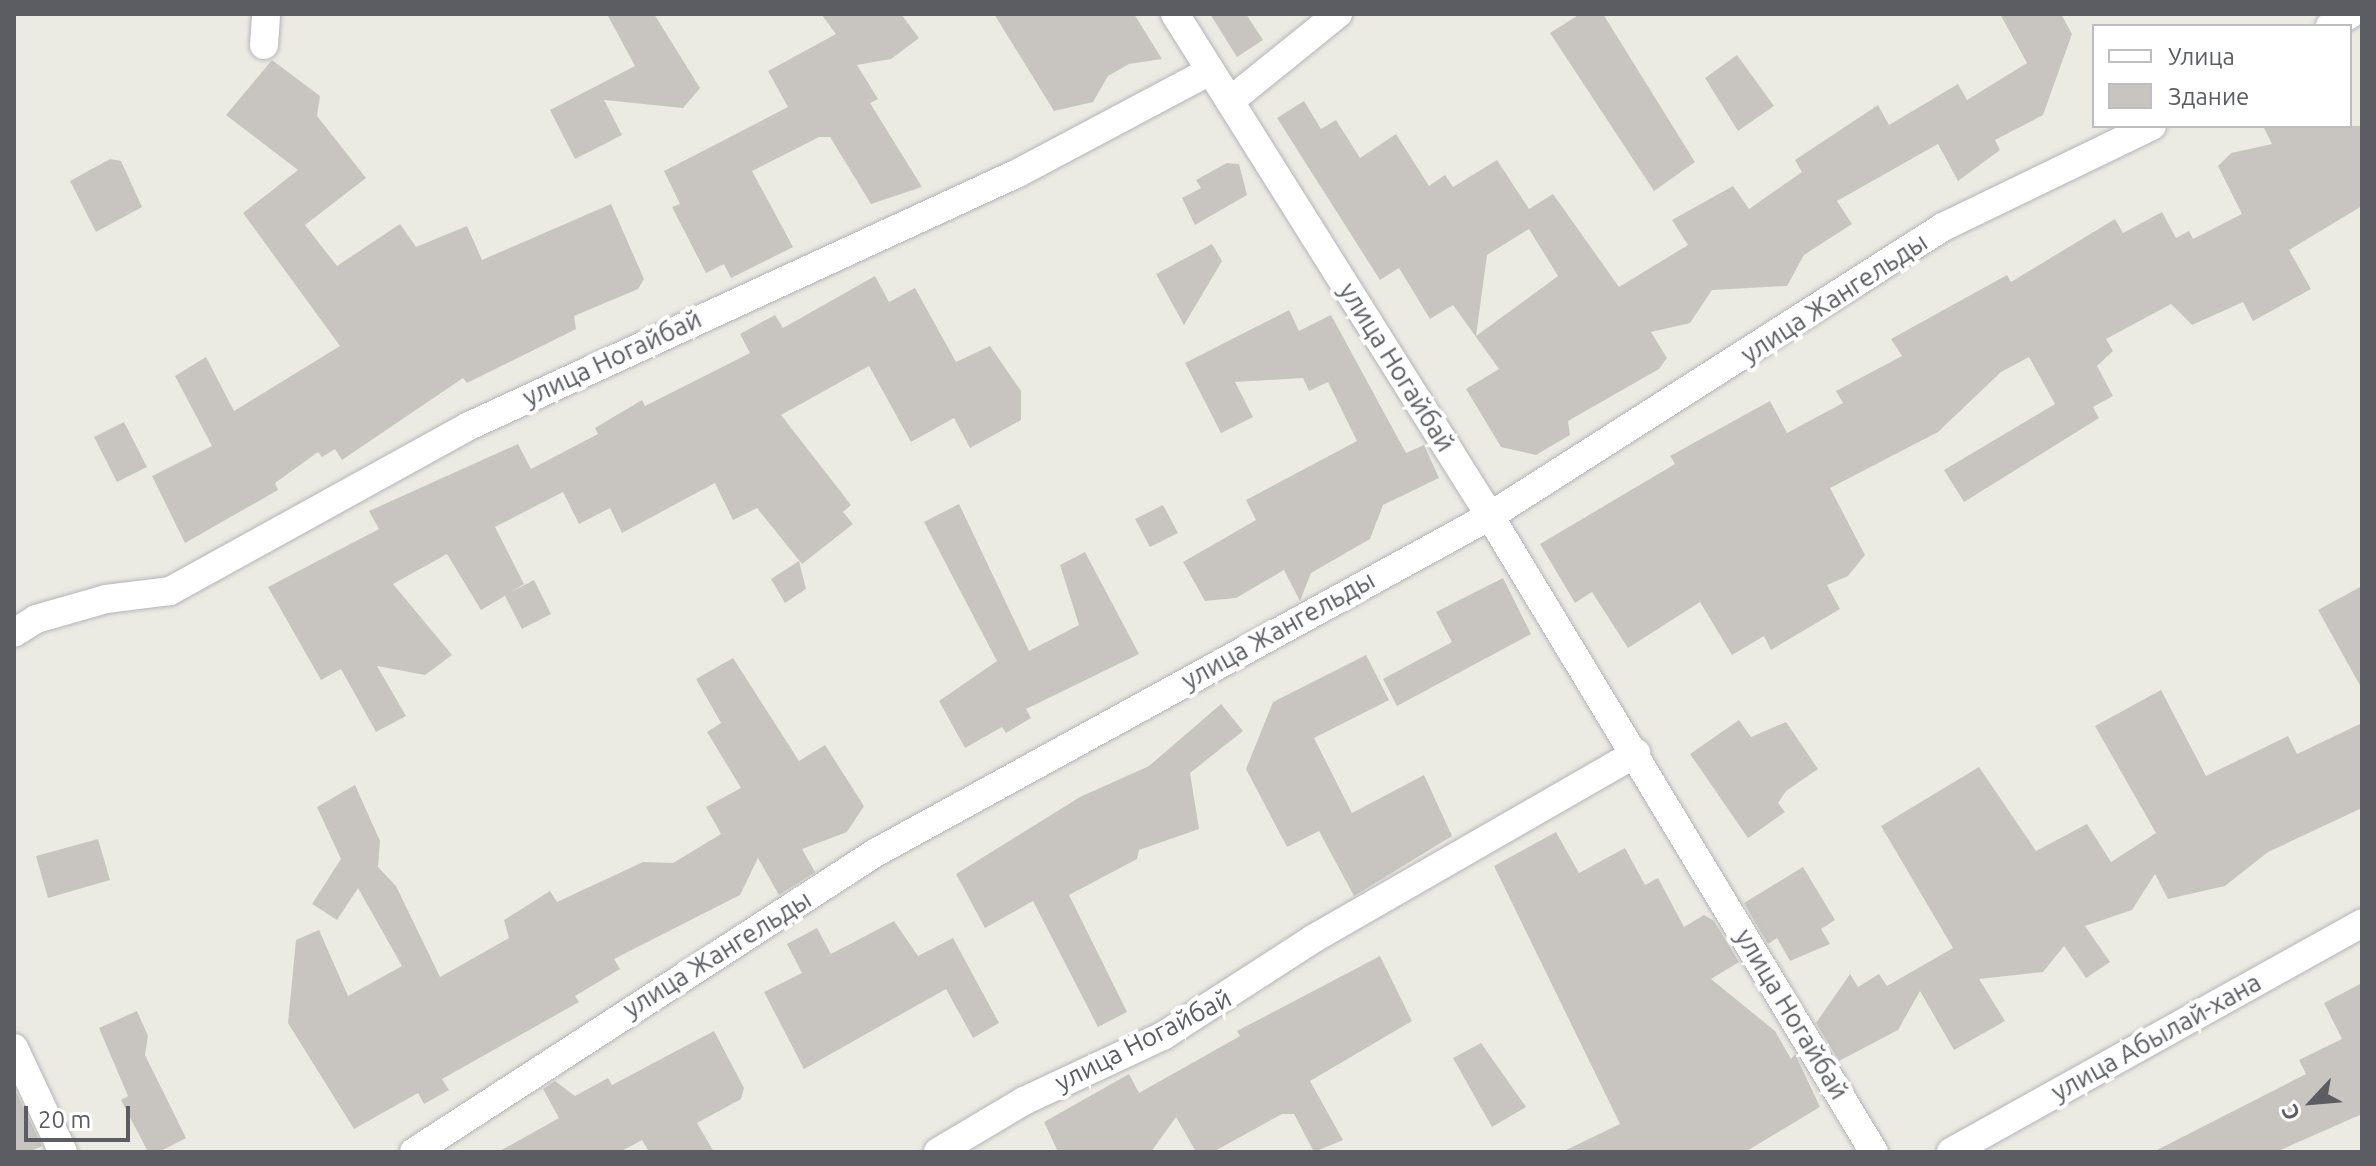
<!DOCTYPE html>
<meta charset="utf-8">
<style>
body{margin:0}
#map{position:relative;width:2376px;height:1166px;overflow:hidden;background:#ecebe3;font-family:Ubuntu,sans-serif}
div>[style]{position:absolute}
.building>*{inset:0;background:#c8c5c0}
.roads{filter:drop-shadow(0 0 2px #b3b4b9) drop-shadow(0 0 2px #b3b4b9)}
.street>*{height:28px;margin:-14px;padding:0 14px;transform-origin:14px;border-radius:14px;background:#fff}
span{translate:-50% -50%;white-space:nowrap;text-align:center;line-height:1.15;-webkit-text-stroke:8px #fff;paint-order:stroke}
.street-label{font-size:26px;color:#5b5d62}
.frame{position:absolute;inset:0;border:16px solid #5b5d62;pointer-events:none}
.legend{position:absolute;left:2092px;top:24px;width:260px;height:104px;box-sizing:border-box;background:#fff;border:2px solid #bdbec0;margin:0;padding:10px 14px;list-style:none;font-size:24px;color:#5b5d62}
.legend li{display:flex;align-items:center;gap:16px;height:40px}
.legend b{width:40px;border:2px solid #bdbec0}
.north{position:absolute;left:2272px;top:1062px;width:80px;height:80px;-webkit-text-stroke:6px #fff;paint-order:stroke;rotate:244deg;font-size:22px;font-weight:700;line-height:32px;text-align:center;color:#5b5d62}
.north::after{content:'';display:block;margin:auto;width:28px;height:36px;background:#5b5d62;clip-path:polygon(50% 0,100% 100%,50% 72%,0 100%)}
.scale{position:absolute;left:24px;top:1106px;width:106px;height:36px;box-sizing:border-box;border:4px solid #5b5d62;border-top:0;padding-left:10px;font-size:24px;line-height:28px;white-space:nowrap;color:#5b5d62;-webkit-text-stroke:6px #fff;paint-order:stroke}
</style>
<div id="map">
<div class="building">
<i style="clip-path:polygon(607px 14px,654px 14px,700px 88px,683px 108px,604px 100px,622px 135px,575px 159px,550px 110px,635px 66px)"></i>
<i style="clip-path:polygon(821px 14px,901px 14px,919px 38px,891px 59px,857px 65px,878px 99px,870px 103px,922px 187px,871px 204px,830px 137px,819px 137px,752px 171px,793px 247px,731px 278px,724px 264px,706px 273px,672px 207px,680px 204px,664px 171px,788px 107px,768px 71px,836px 34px)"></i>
<i style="clip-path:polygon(994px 14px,1134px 14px,1162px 59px,1129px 64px,1108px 76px,1093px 102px,1054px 111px)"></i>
<i style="clip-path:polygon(1210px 14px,1246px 14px,1263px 40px,1237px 57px)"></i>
<i style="clip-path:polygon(1580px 14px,1603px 14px,1695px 162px,1654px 191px,1550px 33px)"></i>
<i style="clip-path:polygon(evenodd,2000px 14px,2061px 14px,2072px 34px,2043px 115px,1995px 140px,2000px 150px,1958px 181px,1938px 144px,1837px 201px,1852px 224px,1804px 255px,1787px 286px,1712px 290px,1690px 323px,1651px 332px,1667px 358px,1659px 369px,1568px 421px,1570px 435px,1536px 455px,1501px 447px,1466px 389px,1499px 369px,1453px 305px,1430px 319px,1399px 268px,1380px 280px,1277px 118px,1304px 101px,1321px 129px,1336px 120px,1360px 158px,1396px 134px,1429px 186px,1445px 175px,1453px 187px,1497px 160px,1529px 209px,1553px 194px,1619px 287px,1688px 245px,1672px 220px,1733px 186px,1749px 209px,1802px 172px,1795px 160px,1878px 105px,1889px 125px,1958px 84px,1967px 100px,2027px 63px,2000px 14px,1529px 229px,1558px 276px,1476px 336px,1487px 255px,1529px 229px)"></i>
<i style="clip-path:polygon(1737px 55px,1774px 106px,1738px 131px,1705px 78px)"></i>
<i style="clip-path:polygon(272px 60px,320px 96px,317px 116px,366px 178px,305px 225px,337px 266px,400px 224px,416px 247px,467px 226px,482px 260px,611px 204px,644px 279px,638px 289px,574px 316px,576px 329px,467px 383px,463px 378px,342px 460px,335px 449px,322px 457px,318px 452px,275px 483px,278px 490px,185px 543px,152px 476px,212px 446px,175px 376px,206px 357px,234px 411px,340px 346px,243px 213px,298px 170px,226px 115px)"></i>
<i style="clip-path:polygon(2263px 126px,2362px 126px,2362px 206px,2289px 250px,2311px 289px,2253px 321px,2243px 302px,2192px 325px,2171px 304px,2106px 339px,2113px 351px,2097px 366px,2113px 396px,2093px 407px,2099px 418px,1964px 502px,1944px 470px,2055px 404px,2029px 357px,2001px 372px,1938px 432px,1830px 488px,1865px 555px,1848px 576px,1827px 585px,1840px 609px,1771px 650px,1764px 636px,1732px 655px,1700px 602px,1628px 648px,1592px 592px,1575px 603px,1540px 544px,1675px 464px,1670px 456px,1770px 401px,1787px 433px,1843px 403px,1836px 391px,1902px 356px,1891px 339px,2007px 275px,2011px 282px,2115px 219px,2123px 233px,2162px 212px,2176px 238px,2189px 231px,2193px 239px,2242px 214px,2218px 166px,2231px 153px,2272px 144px)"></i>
<i style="clip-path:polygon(110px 159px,121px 161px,142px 207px,96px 232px,70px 181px)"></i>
<i style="clip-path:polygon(1227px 163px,1239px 164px,1247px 195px,1195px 225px,1182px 198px,1201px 188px,1196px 180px)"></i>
<i style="clip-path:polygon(1212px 244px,1222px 261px,1184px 325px,1156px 274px)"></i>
<i style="clip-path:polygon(875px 276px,889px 302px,915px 288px,956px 362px,990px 346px,1021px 391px,1021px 420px,970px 448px,954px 418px,911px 442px,869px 366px,781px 415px,851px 505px,843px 512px,853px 524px,802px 564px,757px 508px,733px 520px,715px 483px,622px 533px,610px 508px,579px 524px,563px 492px,495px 527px,524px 584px,511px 592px,534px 580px,551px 614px,522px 629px,505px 596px,481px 610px,447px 554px,393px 584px,452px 655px,425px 675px,377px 666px,406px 716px,376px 732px,341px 669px,321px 680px,268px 587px,379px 529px,369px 511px,518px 444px,531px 469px,598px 434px,595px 428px,642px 400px,645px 406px,750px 353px,740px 334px,775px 315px,783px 328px)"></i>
<i style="clip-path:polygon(1289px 310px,1299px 331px,1331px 315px,1406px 453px,1424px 445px,1439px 478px,1383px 505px,1370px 539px,1311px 573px,1300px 601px,1284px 570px,1236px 598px,1205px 601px,1183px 562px,1256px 520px,1246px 500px,1357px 441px,1328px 382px,1309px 391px,1303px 378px,1235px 382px,1253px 417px,1221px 433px,1185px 363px)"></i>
<i style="clip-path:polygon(124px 422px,147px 467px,117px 482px,94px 437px)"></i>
<i style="clip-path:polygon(959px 504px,1029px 651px,1079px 625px,1060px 565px,1085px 552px,1139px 654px,1026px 709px,1031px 718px,1006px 733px,1002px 727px,965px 748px,939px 701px,997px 661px,924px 522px)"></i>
<i style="clip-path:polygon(1163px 505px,1178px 533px,1150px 547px,1135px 519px)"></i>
<i style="clip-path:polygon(799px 561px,806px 589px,785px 603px,771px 579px)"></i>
<i style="clip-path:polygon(1503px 578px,1531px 634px,1397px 706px,1383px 679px,1452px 642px,1436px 612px)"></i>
<i style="clip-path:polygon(2362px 586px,2362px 689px,2318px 610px)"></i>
<i style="clip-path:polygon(1366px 655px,1389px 700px,1314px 738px,1352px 813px,1424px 775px,1452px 836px,1354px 896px,1319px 831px,1287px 847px,1246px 769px,1273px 702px)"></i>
<i style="clip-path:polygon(733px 658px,799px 761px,825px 745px,864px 806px,847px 832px,802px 849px,815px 872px,779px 895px,758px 858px,740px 895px,614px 959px,620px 969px,575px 996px,579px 1002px,442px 1079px,449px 1090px,424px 1104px,418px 1093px,354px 1129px,288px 1023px,296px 940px,319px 930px,348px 996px,402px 966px,358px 888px,337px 920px,312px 904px,341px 859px,317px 807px,355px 785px,380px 841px,378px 867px,396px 886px,440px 977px,509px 938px,504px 920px,550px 891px,557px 902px,643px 862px,673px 863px,721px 834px,706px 807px,741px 788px,707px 732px,721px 723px,696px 679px)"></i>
<i style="clip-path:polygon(2161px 690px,2206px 776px,2288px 736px,2297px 754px,2362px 723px,2362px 808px,2268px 852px,2225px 886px,2168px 899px,2155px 874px,2132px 910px,2085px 926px,2110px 962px,2086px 978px,2064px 946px,2043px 972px,1979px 979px,2005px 1021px,1954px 1050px,1920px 991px,1898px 1030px,1839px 1061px,1816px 1023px,1850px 974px,1858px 987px,1879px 974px,1887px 986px,1953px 948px,1881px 826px,1979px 767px,2036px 851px,2087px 824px,2111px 862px,2156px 833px,2095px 726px)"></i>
<i style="clip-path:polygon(1221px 704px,1243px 731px,1190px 773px,1199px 829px,1139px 850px,1137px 859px,1069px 895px,1127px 1012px,1098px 1027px,1033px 901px,985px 928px,956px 874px,1080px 797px,1149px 766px)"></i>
<i style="clip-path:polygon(1739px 720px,1751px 737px,1786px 722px,1818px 769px,1786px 791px,1778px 803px,1785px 812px,1748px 838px,1690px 754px)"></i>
<i style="clip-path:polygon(1556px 832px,1579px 873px,1625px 848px,1645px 885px,1658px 878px,1684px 927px,1704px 915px,1714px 921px,1739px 962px,1711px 979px,1775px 1031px,1791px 1059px,1795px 1054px,1820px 1107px,1745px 1152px,1562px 1152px,1620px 1124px,1494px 866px)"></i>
<i style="clip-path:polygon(98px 839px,110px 880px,48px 898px,36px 856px)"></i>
<i style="clip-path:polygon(1803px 867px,1835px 920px,1821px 929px,1830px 944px,1790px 961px,1777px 938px,1768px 944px,1744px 903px)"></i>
<i style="clip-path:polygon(894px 921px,918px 956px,953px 938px,999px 1023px,973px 1038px,946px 989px,804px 1069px,764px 992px,802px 973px,787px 944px,817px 928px,831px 954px)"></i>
<i style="clip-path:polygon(1380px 956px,1412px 1021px,1310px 1081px,1343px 1140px,1314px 1152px,1294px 1114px,1282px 1114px,1213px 1152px,1196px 1152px,1176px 1117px,1151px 1152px,1058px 1152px,1044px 1122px,1129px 1074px,1139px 1093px,1240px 1036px,1237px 1031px)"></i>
<i style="clip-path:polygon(2362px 983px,2362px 1114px,2276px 1152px,2153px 1152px,2306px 1074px,2299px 1060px,2342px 1039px,2324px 1003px)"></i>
<i style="clip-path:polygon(137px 1011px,148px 1036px,145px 1055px,186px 1138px,159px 1152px,148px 1152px,121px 1100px,128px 1096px,99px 1028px)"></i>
<i style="clip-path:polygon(714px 1031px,744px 1088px,741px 1099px,697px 1123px,714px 1152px,649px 1152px,642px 1140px,620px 1152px,498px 1152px,559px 1118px,543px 1089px,555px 1081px,575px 1096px,608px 1078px,612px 1085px)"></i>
<i style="clip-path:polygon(1481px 1043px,1526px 1107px,1492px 1127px,1453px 1058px)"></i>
<i style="clip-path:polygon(14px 1088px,42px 1146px,29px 1152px,14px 1152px)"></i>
</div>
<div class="roads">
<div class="street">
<i style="left:1175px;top:14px;width:593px;rotate:57.89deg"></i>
<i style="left:1490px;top:516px;width:743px;rotate:58.88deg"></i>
<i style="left:2330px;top:26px;width:24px;rotate:-30deg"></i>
<i style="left:264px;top:45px;width:31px;rotate:-86deg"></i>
<i style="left:1230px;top:101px;width:139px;rotate:-38.9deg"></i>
<i style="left:14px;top:633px;width:26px;rotate:-32deg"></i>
<i style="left:36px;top:619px;width:73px;rotate:-15.9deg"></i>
<i style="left:106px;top:599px;width:64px;rotate:-7.1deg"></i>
<i style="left:170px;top:591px;width:342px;rotate:-28.9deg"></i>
<i style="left:469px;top:426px;width:604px;rotate:-24.74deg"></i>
<i style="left:1018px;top:173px;width:217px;rotate:-28deg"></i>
<i style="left:14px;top:1048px;width:115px;rotate:64.8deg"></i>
<i style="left:414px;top:1152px;width:549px;rotate:-32.97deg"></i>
<i style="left:875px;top:853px;width:701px;rotate:-28.72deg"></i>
<i style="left:1490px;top:516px;width:537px;rotate:-32.54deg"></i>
<i style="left:1943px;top:227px;width:232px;rotate:-25.8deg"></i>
<i style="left:938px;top:1152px;width:100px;rotate:-30.7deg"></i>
<i style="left:1024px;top:1101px;width:153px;rotate:-25.1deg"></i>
<i style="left:1163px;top:1036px;width:179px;rotate:-32.9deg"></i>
<i style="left:1313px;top:939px;width:373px;rotate:-29.9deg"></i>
<i style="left:1951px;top:1152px;width:470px;rotate:-29.1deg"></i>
</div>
</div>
<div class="street-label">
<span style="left:1834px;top:298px;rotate:-33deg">улица Жангельды</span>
<span style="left:612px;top:358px;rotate:-25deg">улица Ногайбай</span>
<span style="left:1397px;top:367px;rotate:58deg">улица Ногайбай</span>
<span style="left:1278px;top:630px;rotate:-29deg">улица Жангельды</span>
<span style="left:717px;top:954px;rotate:-32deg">улица Жангельды</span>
<span style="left:1792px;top:1014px;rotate:59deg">улица Ногайбай</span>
<span style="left:2156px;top:1037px;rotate:-29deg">улица Абылай-хана</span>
<span style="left:1143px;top:1040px;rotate:-27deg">улица Ногайбай</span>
</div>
<div class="frame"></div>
<ul class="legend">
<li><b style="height:10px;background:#fff"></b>Улица</li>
<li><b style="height:22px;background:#c8c5c0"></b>Здание</li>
</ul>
<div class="north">С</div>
<div class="scale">20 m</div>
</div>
